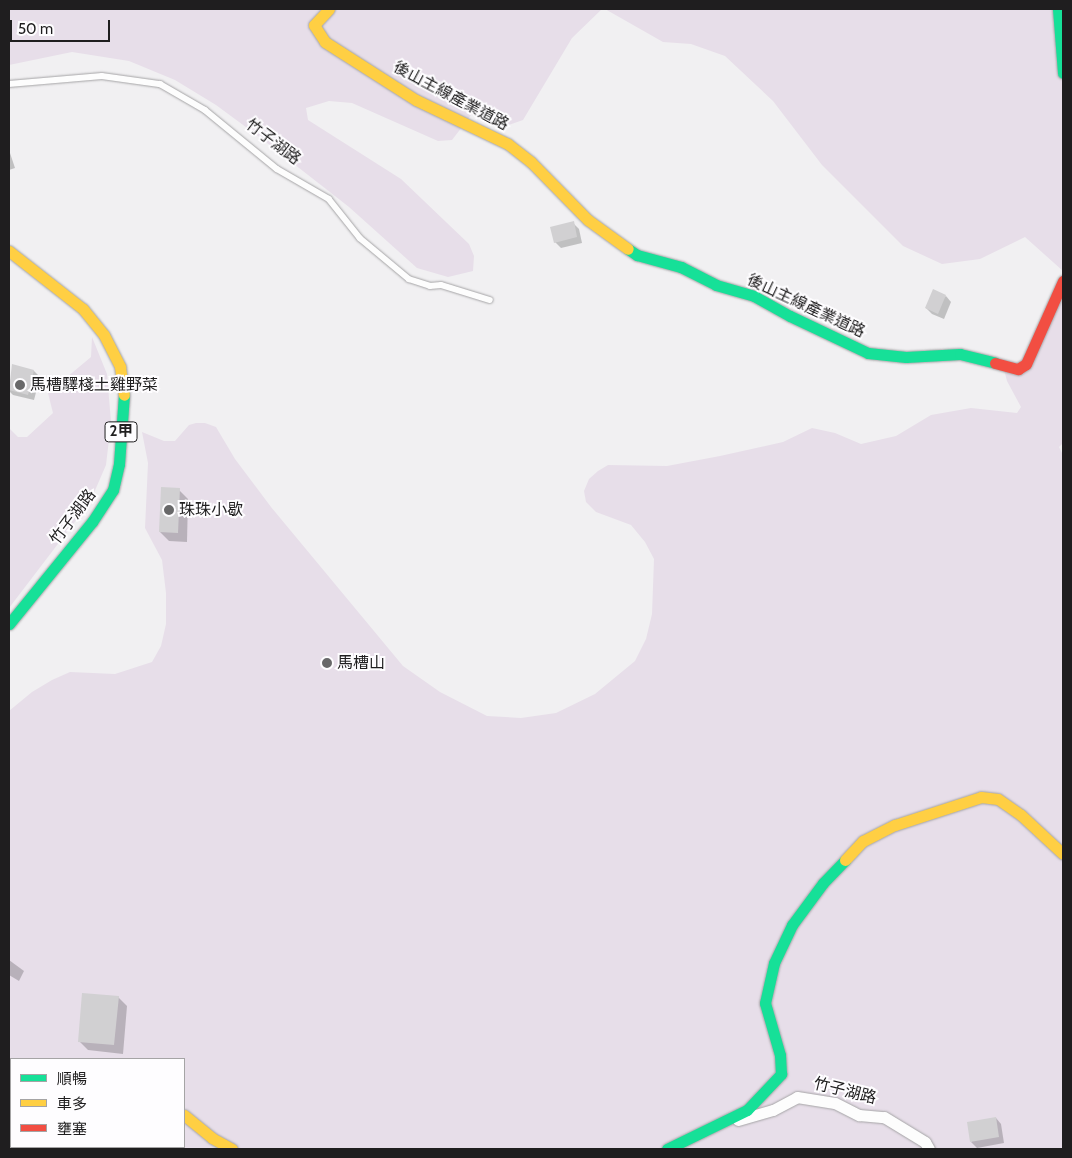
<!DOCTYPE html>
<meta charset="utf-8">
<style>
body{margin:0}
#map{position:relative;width:1072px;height:1158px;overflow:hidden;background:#f1f0f2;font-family:Cabin,"Noto Sans TC",sans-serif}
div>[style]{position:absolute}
.green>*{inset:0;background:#e7dee9}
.shadow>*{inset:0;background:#0003}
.building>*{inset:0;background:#d1d0d2}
.roads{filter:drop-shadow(0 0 1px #a5a4a6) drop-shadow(0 0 1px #a5a4a6)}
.lane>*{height:5.5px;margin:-2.75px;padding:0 2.75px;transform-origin:2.75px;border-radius:2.75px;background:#fdfdfd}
.street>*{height:11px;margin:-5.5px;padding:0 5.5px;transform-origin:5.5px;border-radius:5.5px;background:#fdfdfd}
.fast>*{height:11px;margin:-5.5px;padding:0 5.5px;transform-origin:5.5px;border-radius:5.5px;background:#16e098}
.slow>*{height:11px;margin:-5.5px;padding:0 5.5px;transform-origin:5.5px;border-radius:5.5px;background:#ffcf43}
.jam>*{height:11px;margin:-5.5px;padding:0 5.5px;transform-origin:5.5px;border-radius:5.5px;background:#f24e42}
.dots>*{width:14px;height:14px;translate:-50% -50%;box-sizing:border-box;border:2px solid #fefdff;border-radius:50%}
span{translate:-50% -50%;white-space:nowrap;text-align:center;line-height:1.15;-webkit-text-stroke:4px #fefdff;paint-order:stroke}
.shield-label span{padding:1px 4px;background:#fefdff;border:1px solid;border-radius:4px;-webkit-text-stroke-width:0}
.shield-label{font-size:15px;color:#1f1e1f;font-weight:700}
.street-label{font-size:16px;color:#1f1e1f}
.poi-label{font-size:16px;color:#1f1e1f}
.left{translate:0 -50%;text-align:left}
.frame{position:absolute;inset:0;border:10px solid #1f1e1f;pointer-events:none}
.legend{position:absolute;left:10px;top:1058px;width:175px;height:90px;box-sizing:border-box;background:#fefdff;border:1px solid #a5a4a5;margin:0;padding:6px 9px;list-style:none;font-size:15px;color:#1f1e1f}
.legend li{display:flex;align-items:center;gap:10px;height:25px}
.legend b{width:25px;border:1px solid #a5a4a5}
.scale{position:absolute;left:10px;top:20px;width:100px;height:22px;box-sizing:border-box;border:2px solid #1f1e1f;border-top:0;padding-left:6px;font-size:15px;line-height:18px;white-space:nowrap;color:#1f1e1f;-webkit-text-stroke:4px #fefdff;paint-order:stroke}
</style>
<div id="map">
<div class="green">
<i style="clip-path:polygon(9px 9px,602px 9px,572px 38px,523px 120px,500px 128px,472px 114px,452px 140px,438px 141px,352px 103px,329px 101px,306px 108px,308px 120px,401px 179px,469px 244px,474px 256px,473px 271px,448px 277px,417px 268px,349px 207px,262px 139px,216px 105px,175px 80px,129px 61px,72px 52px,9px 65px)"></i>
<i style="clip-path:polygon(605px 9px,1063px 9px,1063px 271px,1025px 237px,980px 259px,942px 264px,903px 246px,822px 165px,773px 101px,725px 56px,691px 44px,663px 42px)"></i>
<i style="clip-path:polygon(evenodd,1063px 299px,1063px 443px,1059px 447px,1063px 455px,1063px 1149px,9px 1149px,9px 711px,32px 692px,52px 680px,70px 672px,115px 674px,152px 662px,161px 646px,166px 624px,166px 593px,162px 560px,145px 528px,148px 463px,142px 432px,164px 441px,175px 441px,189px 425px,196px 423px,205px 423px,216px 427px,235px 459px,271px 507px,403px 666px,440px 692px,487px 716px,521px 718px,556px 713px,595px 694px,635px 661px,646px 639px,652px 614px,654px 559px,645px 542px,631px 525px,596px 512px,586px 502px,584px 491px,589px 479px,598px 471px,608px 465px,667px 466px,720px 456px,783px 442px,812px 428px,835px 433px,861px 444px,896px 436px,931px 415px,971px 408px,1017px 413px,1021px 407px,1007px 381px,1004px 369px,1014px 372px,1063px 299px,11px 1059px,184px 1059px,184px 1147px,11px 1147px,11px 1059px)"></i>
<i style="clip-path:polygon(92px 337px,107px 374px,111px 422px,106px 465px,90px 502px,9px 608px,9px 428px,18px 437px,27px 437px,53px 413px,48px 393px,91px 357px)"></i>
</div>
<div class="shadow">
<i style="clip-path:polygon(9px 150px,15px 168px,9px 170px)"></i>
<i style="clip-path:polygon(573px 223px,579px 229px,582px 243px,561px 248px,555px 242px)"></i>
<i style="clip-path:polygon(946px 296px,951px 302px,944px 319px,932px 314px,926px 308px)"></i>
<i style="clip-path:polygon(13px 366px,34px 371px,40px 377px,34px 400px,13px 395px,9px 391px)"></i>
<i style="clip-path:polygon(179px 490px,188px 499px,187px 542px,169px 541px,160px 532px)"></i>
<i style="clip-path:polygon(9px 960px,24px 971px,19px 981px,9px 975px)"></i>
<i style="clip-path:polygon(118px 997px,127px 1006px,123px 1054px,88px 1050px,79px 1041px)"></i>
<i style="clip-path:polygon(996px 1118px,1001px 1124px,1004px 1143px,977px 1148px,971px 1142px)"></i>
</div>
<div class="building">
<i style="clip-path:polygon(574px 221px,577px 237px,554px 243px,550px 227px)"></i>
<i style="clip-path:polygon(933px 289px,946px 295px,938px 314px,925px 308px)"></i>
<i style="clip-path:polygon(12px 364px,34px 370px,28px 395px,9px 390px)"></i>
<i style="clip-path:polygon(161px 487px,180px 488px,178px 533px,159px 532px)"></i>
<i style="clip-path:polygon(82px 993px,119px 996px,114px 1045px,78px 1042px)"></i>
<i style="clip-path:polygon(996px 1117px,999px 1137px,970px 1142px,967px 1122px)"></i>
</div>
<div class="roads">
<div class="lane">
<i style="left:9px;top:84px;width:93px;rotate:-4.9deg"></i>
<i style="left:102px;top:76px;width:59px;rotate:7.9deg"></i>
<i style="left:160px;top:84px;width:52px;rotate:30deg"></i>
<i style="left:205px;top:110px;width:93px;rotate:39.3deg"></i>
<i style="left:277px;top:169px;width:60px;rotate:30deg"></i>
<i style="left:329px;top:199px;width:50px;rotate:51.5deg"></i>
<i style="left:360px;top:238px;width:64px;rotate:39.9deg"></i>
<i style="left:409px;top:279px;width:22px;rotate:18deg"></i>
<i style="left:430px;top:286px;width:11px;rotate:-5deg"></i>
<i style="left:441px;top:285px;width:51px;rotate:17deg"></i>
</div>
<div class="street">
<i style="left:738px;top:1120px;width:36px;rotate:-16deg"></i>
<i style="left:773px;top:1110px;width:27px;rotate:-28deg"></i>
<i style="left:797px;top:1097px;width:38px;rotate:9deg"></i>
<i style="left:835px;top:1103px;width:27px;rotate:27deg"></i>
<i style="left:859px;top:1115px;width:25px;rotate:5deg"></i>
<i style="left:884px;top:1117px;width:48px;rotate:31.4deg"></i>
<i style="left:925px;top:1142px;width:8px;rotate:60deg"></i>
<i style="left:18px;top:1149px;width:7px;rotate:-16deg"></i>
<i style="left:25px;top:1147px;width:24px;rotate:5deg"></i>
<i style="left:103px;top:1149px;width:4px;rotate:-34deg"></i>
</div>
<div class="fast">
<i style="left:1058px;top:9px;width:64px;rotate:85.5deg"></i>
<i style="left:628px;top:249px;width:11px;rotate:34deg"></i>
<i style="left:637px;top:255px;width:46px;rotate:15.3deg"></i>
<i style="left:681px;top:267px;width:39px;rotate:27deg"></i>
<i style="left:716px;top:285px;width:40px;rotate:16deg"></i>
<i style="left:754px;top:296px;width:41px;rotate:29.1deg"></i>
<i style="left:790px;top:316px;width:86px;rotate:25.4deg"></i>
<i style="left:868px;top:353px;width:38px;rotate:6deg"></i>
<i style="left:906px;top:357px;width:54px;rotate:-3.2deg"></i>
<i style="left:960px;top:354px;width:36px;rotate:14deg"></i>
<i style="left:9px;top:624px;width:132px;rotate:-50.9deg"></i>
<i style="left:92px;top:522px;width:38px;rotate:-57deg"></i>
<i style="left:113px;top:490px;width:27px;rotate:-77deg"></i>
<i style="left:119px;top:464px;width:69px;rotate:-85.9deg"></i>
<i style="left:667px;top:1149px;width:89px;rotate:-26deg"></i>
<i style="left:747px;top:1110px;width:50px;rotate:-46.6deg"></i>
<i style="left:781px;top:1074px;width:19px;rotate:-93deg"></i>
<i style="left:780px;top:1055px;width:54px;rotate:-106.1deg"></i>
<i style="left:765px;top:1003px;width:41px;rotate:-77.3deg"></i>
<i style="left:774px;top:963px;width:42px;rotate:-64.7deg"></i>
<i style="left:792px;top:925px;width:52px;rotate:-53.6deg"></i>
<i style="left:823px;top:883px;width:32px;rotate:-46deg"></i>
</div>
<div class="slow">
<i style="left:329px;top:9px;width:22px;rotate:133deg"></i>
<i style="left:314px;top:25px;width:20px;rotate:57deg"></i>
<i style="left:325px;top:42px;width:108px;rotate:32.5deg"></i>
<i style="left:416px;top:100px;width:102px;rotate:25.6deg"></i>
<i style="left:508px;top:144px;width:29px;rotate:38deg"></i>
<i style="left:531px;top:162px;width:81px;rotate:45.5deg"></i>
<i style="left:588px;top:220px;width:49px;rotate:35.9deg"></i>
<i style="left:9px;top:251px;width:94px;rotate:38.1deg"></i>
<i style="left:83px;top:309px;width:33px;rotate:51deg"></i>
<i style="left:104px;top:335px;width:36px;rotate:63deg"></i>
<i style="left:120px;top:367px;width:28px;rotate:82deg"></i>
<i style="left:845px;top:860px;width:26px;rotate:-47deg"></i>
<i style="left:863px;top:841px;width:36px;rotate:-27deg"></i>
<i style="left:895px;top:825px;width:90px;rotate:-18deg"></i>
<i style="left:981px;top:797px;width:17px;rotate:7deg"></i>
<i style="left:998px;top:799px;width:28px;rotate:35deg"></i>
<i style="left:1021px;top:815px;width:57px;rotate:42.9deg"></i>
<i style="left:184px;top:1115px;width:36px;rotate:39deg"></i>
<i style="left:212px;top:1138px;width:23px;rotate:29deg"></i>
</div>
<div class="jam">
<i style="left:995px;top:363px;width:24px;rotate:15deg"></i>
<i style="left:1018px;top:369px;width:9px;rotate:-32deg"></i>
<i style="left:1026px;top:364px;width:91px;rotate:-66deg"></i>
</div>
</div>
<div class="dots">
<i style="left:20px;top:385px;background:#686869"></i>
<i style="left:169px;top:510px;background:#686869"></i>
<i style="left:327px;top:663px;background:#686869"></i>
</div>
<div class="shield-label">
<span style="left:121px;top:432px">2甲</span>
</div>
<div class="street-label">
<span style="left:451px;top:96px;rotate:28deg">後山主線產業道路</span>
<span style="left:273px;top:142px;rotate:37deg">竹子湖路</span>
<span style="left:806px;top:306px;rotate:25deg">後山主線產業道路</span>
<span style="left:73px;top:517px;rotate:-53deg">竹子湖路</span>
<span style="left:845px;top:1091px;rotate:14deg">竹子湖路</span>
</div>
<div class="poi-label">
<span class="left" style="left:30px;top:385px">馬槽驛棧土雞野菜</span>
<span class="left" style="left:179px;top:510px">珠珠小歇</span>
<span class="left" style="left:337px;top:663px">馬槽山</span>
</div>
<div class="frame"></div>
<ul class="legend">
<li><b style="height:6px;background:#16e098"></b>順暢</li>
<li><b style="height:6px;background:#ffcf43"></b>車多</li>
<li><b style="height:6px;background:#f24e42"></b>壅塞</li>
</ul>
<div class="scale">50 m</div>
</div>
